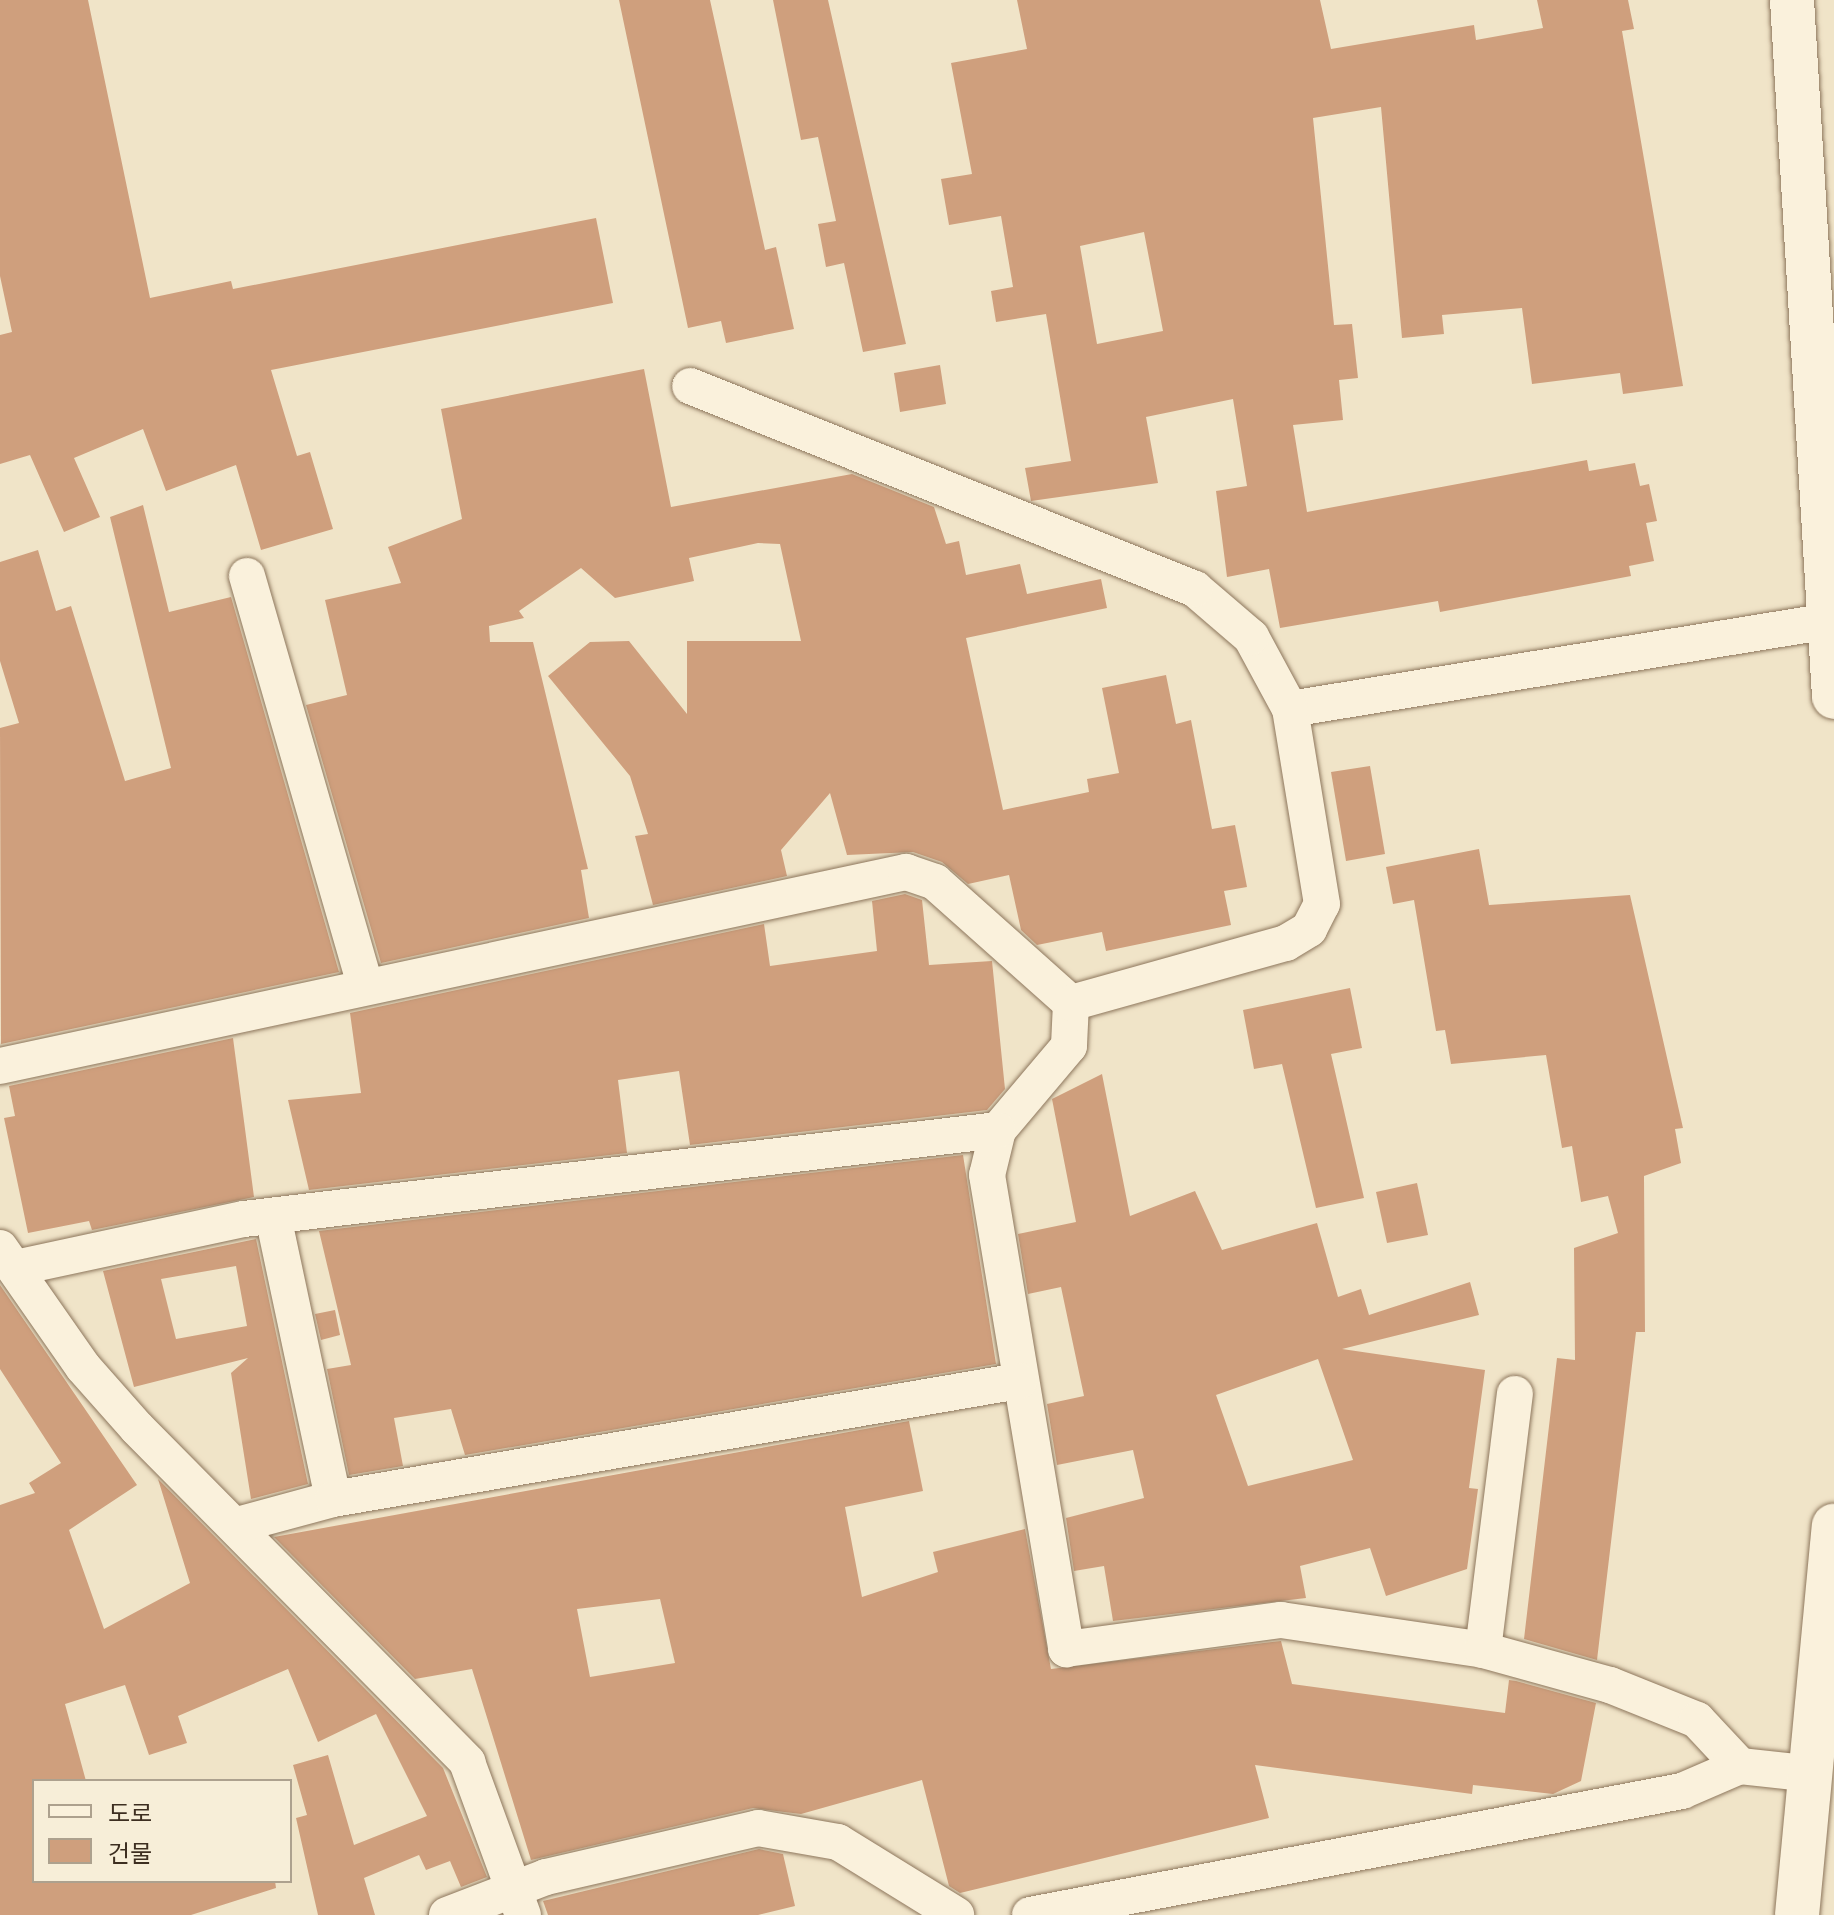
<!DOCTYPE html>
<meta charset="utf-8">
<style>
body{margin:0}
#map{position:relative;width:1834px;height:1915px;overflow:hidden;background:#f0e4c8;font-family:Merriweather,"Noto Sans KR",serif}
div>[style]{position:absolute}
.building>*{inset:0;background:#cf9f7d}
.roads{filter:drop-shadow(0 0 2px #8d765c) drop-shadow(0 0 2px #8d765c)}
.minor>*{height:36px;margin:-18px;padding:0 18px;transform-origin:18px;border-radius:18px;background:#faf1dc}
.secondary>*{height:44px;margin:-22px;padding:0 22px;transform-origin:22px;border-radius:22px;background:#faf1dc}
span{translate:-50% -50%;white-space:nowrap;text-align:center;line-height:1.15;-webkit-text-stroke:8px #f7eed8;paint-order:stroke}
.legend{position:absolute;left:32px;top:1779px;width:260px;height:104px;box-sizing:border-box;background:#f7eed8;border:2px solid #ada18e;margin:0;padding:10px 14px;list-style:none;font-size:24px;color:#3d2e20}
.legend li{display:flex;align-items:center;gap:16px;height:40px}
.legend b{width:40px;border:2px solid #ada18e}
</style>
<div id="map">
<div class="building">
<i style="clip-path:polygon(0 0,88px 0,150px 298px,231px 281px,233px 289px,596px 218px,613px 303px,271px 370px,297px 456px,310px 452px,333px 529px,261px 550px,236px 465px,166px 491px,143px 429px,74px 458px,100px 517px,64px 532px,30px 455px,0 464px,0 335px,12px 332px,0 276px)"></i>
<i style="clip-path:polygon(619px 0,710px 0,765px 250px,776px 247px,794px 329px,726px 343px,721px 321px,688px 328px)"></i>
<i style="clip-path:polygon(773px 0,828px 0,906px 344px,863px 352px,844px 263px,826px 267px,818px 224px,836px 221px,818px 137px,801px 140px)"></i>
<i style="clip-path:polygon(evenodd,1017px 0,1320px 0,1331px 49px,1474px 25px,1476px 40px,1543px 28px,1537px 0,1628px 0,1634px 29px,1622px 31px,1683px 386px,1623px 394px,1620px 373px,1532px 384px,1522px 308px,1442px 315px,1444px 334px,1402px 338px,1381px 107px,1313px 118px,1334px 325px,1352px 324px,1358px 378px,1339px 380px,1343px 420px,1293px 425px,1307px 512px,1587px 460px,1589px 471px,1635px 463px,1640px 486px,1649px 484px,1657px 521px,1646px 523px,1654px 561px,1629px 566px,1631px 576px,1440px 612px,1438px 601px,1280px 628px,1269px 569px,1227px 577px,1216px 491px,1247px 486px,1233px 399px,1146px 417px,1158px 483px,1031px 501px,1025px 468px,1071px 461px,1046px 314px,996px 322px,991px 291px,1013px 287px,1001px 216px,949px 225px,941px 179px,972px 174px,951px 63px,1027px 49px,1017px 0,1144px 232px,1163px 331px,1097px 344px,1080px 246px,1144px 232px)"></i>
<i style="clip-path:polygon(940px 365px,946px 404px,900px 412px,894px 373px)"></i>
<i style="clip-path:polygon(644px 369px,671px 507px,852px 474px,934px 507px,946px 544px,959px 541px,966px 575px,1020px 564px,1027px 594px,1101px 579px,1107px 608px,966px 638px,1003px 810px,1089px 792px,1087px 779px,1119px 773px,1102px 688px,1166px 675px,1176px 724px,1191px 720px,1212px 829px,1235px 825px,1247px 887px,1224px 891px,1231px 925px,1106px 951px,1102px 932px,1037px 945px,1021px 930px,1009px 875px,968px 884px,942px 862px,913px 852px,847px 855px,830px 793px,781px 850px,787px 876px,653px 905px,635px 836px,648px 834px,630px 776px,548px 676px,590px 642px,629px 641px,687px 714px,687px 641px,801px 641px,780px 544px,758px 543px,689px 558px,694px 581px,615px 598px,581px 568px,519px 611px,524px 618px,489px 626px,490px 642px,533px 642px,588px 869px,581px 870px,589px 918px,381px 963px,306px 705px,347px 695px,325px 600px,401px 583px,388px 547px,462px 519px,441px 409px)"></i>
<i style="clip-path:polygon(143px 505px,169px 612px,231px 597px,339px 972px,1px 1044px,0 728px,19px 723px,0 661px,0 562px,38px 550px,56px 611px,71px 606px,125px 781px,171px 768px,110px 517px)"></i>
<i style="clip-path:polygon(1370px 766px,1385px 854px,1346px 861px,1331px 772px)"></i>
<i style="clip-path:polygon(1479px 849px,1489px 905px,1630px 895px,1683px 1128px,1675px 1129px,1681px 1163px,1644px 1176px,1645px 1332px,1636px 1332px,1597px 1660px,1524px 1639px,1557px 1358px,1575px 1360px,1574px 1248px,1618px 1233px,1608px 1196px,1581px 1202px,1572px 1146px,1562px 1148px,1546px 1055px,1451px 1064px,1445px 1030px,1436px 1031px,1414px 900px,1393px 904px,1386px 867px)"></i>
<i style="clip-path:polygon(905px 894px,922px 900px,929px 965px,992px 961px,1005px 1089px,987px 1110px,690px 1145px,679px 1071px,618px 1080px,627px 1153px,309px 1190px,288px 1100px,361px 1093px,350px 1013px,764px 924px,770px 966px,877px 951px,872px 901px)"></i>
<i style="clip-path:polygon(1350px 988px,1362px 1048px,1331px 1054px,1364px 1198px,1316px 1208px,1282px 1064px,1254px 1069px,1243px 1010px)"></i>
<i style="clip-path:polygon(233px 1038px,254px 1197px,92px 1230px,89px 1221px,28px 1233px,4px 1118px,15px 1116px,9px 1086px)"></i>
<i style="clip-path:polygon(evenodd,1102px 1074px,1130px 1216px,1195px 1191px,1222px 1250px,1317px 1223px,1338px 1297px,1361px 1289px,1369px 1315px,1470px 1282px,1479px 1315px,1342px 1349px,1485px 1370px,1469px 1488px,1478px 1489px,1467px 1569px,1386px 1596px,1370px 1548px,1300px 1566px,1306px 1598px,1113px 1621px,1104px 1566px,1074px 1571px,1066px 1518px,1144px 1498px,1133px 1450px,1057px 1465px,1047px 1404px,1084px 1396px,1061px 1287px,1028px 1294px,1018px 1234px,1076px 1222px,1052px 1099px,1102px 1074px,1318px 1359px,1353px 1460px,1248px 1486px,1216px 1395px,1318px 1359px)"></i>
<i style="clip-path:polygon(963px 1155px,996px 1364px,465px 1455px,451px 1409px,394px 1418px,403px 1466px,349px 1475px,327px 1369px,351px 1365px,319px 1231px)"></i>
<i style="clip-path:polygon(1417px 1183px,1428px 1235px,1387px 1243px,1376px 1192px)"></i>
<i style="clip-path:polygon(evenodd,256px 1239px,308px 1484px,251px 1499px,231px 1373px,248px 1358px,134px 1387px,103px 1271px,256px 1239px,236px 1266px,247px 1326px,176px 1339px,161px 1279px,236px 1266px)"></i>
<i style="clip-path:polygon(0 1285px,137px 1485px,69px 1530px,104px 1629px,190px 1583px,158px 1479px,443px 1768px,487px 1877px,461px 1887px,450px 1861px,426px 1870px,419px 1855px,364px 1878px,375px 1915px,318px 1915px,296px 1818px,307px 1815px,293px 1765px,328px 1755px,354px 1845px,427px 1816px,376px 1714px,318px 1742px,288px 1669px,178px 1716px,187px 1743px,149px 1755px,125px 1685px,65px 1704px,86px 1781px,34px 1781px,34px 1881px,275px 1881px,276px 1888px,191px 1915px,0 1915px,0 1505px,35px 1493px,29px 1483px,61px 1463px,0 1369px)"></i>
<i style="clip-path:polygon(335px 1310px,340px 1335px,321px 1340px,315px 1314px)"></i>
<i style="clip-path:polygon(evenodd,909px 1421px,923px 1491px,845px 1507px,862px 1597px,938px 1572px,933px 1552px,1025px 1529px,1051px 1669px,1281px 1641px,1292px 1684px,1505px 1713px,1509px 1680px,1516px 1681px,1596px 1703px,1581px 1781px,1553px 1794px,1473px 1785px,1472px 1794px,1255px 1765px,1269px 1818px,960px 1893px,949px 1886px,922px 1780px,801px 1814px,753px 1808px,531px 1860px,472px 1669px,415px 1679px,274px 1537px,909px 1421px,660px 1599px,675px 1663px,590px 1677px,577px 1609px,660px 1599px)"></i>
<i style="clip-path:polygon(759px 1849px,783px 1854px,795px 1906px,758px 1915px,548px 1915px,543px 1901px)"></i>
</div>
<div class="roads">
<div class="minor">
<i style="left:247px;top:576px;width:426px;rotate:73.9deg"></i>
<i style="left:1290px;top:709px;width:546px;rotate:-9.27deg"></i>
<i style="left:1071px;top:1003px;width:43px;rotate:92.7deg"></i>
<i style="left:1069px;top:1046px;width:110px;rotate:130.2deg"></i>
<i style="left:998px;top:1130px;width:46px;rotate:103.7deg"></i>
<i style="left:987px;top:1175px;width:481px;rotate:80.5deg"></i>
<i style="left:1066px;top:1649px;width:217px;rotate:-7.7deg"></i>
<i style="left:1281px;top:1620px;width:204px;rotate:8.4deg"></i>
<i style="left:1483px;top:1650px;width:258px;rotate:-82.9deg"></i>
<i style="left:0;top:1066px;width:927px;rotate:-12.09deg"></i>
<i style="left:906px;top:872px;width:31px;rotate:19deg"></i>
<i style="left:935px;top:882px;width:182px;rotate:41.7deg"></i>
<i style="left:1071px;top:1003px;width:223px;rotate:-15.6deg"></i>
<i style="left:1286px;top:943px;width:27px;rotate:-31deg"></i>
<i style="left:1309px;top:929px;width:28px;rotate:-63deg"></i>
<i style="left:1322px;top:904px;width:198px;rotate:-99.3deg"></i>
<i style="left:1290px;top:709px;width:82px;rotate:-118.4deg"></i>
<i style="left:1251px;top:637px;width:74px;rotate:-139.4deg"></i>
<i style="left:1195px;top:589px;width:544px;rotate:-158.1deg"></i>
<i style="left:273px;top:1216px;width:289px;rotate:78deg"></i>
<i style="left:0;top:1248px;width:145px;rotate:55.1deg"></i>
<i style="left:83px;top:1367px;width:81px;rotate:48.5deg"></i>
<i style="left:137px;top:1428px;width:470px;rotate:45.3deg"></i>
<i style="left:467px;top:1762px;width:163px;rotate:69.9deg"></i>
<i style="left:15px;top:1268px;width:234px;rotate:-12.1deg"></i>
<i style="left:244px;top:1219px;width:759px;rotate:-6.73deg"></i>
<i style="left:237px;top:1525px;width:99px;rotate:-15.2deg"></i>
<i style="left:333px;top:1499px;width:696px;rotate:-9.76deg"></i>
<i style="left:1483px;top:1650px;width:132px;rotate:15.4deg"></i>
<i style="left:1610px;top:1685px;width:94px;rotate:21.9deg"></i>
<i style="left:1697px;top:1720px;width:63px;rotate:46.9deg"></i>
<i style="left:447px;top:1915px;width:106px;rotate:-21deg"></i>
<i style="left:546px;top:1877px;width:218px;rotate:-13deg"></i>
<i style="left:758px;top:1828px;width:81px;rotate:9.9deg"></i>
<i style="left:838px;top:1842px;width:139px;rotate:31.7deg"></i>
<i style="left:1030px;top:1915px;width:664px;rotate:-10.77deg"></i>
<i style="left:1682px;top:1791px;width:63px;rotate:-23.3deg"></i>
<i style="left:1740px;top:1766px;width:74px;rotate:6.2deg"></i>
</div>
<div class="secondary">
<i style="left:1792px;top:0;width:698px;rotate:86.55deg"></i>
<i style="left:1797px;top:1915px;width:391px;rotate:-84.6deg"></i>
</div>
</div>
<ul class="legend">
<li><b style="height:10px;background:#faf1dc"></b>도로</li>
<li><b style="height:22px;background:#cf9f7d"></b>건물</li>
</ul>
</div>
